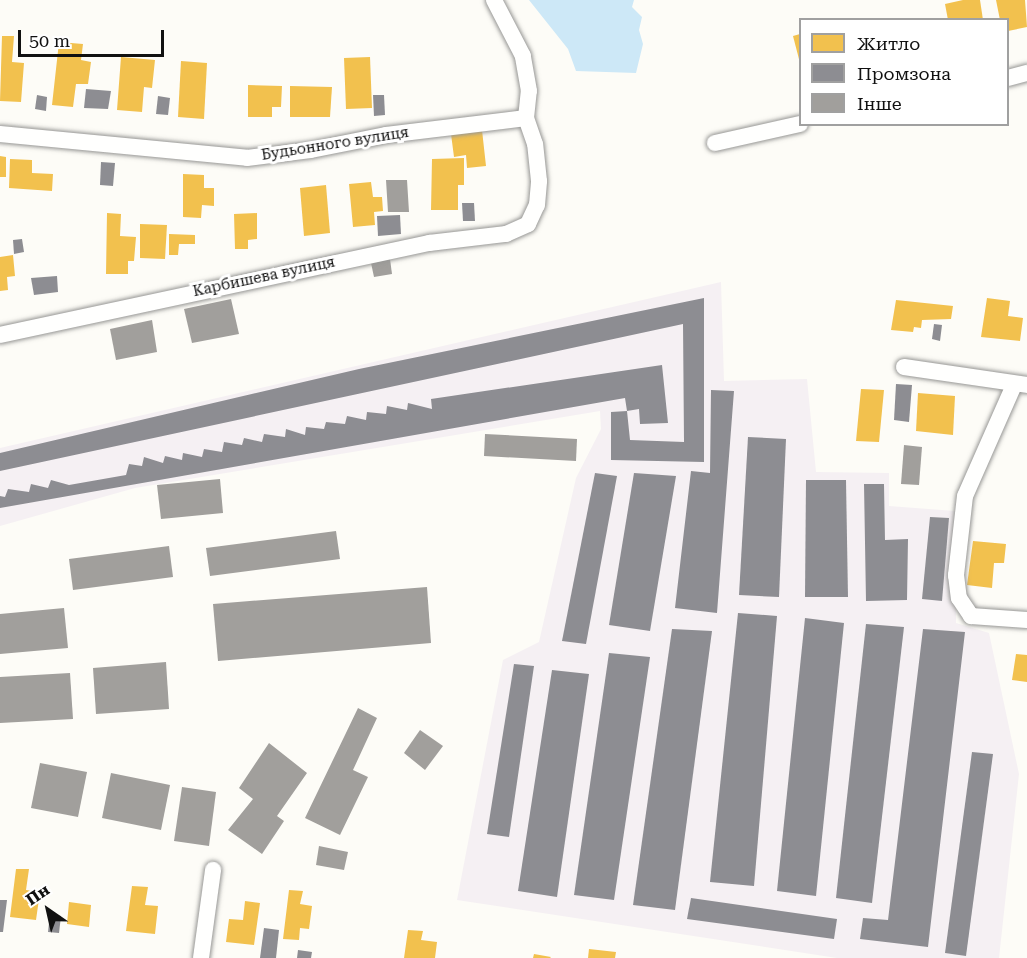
<!DOCTYPE html>
<meta charset="utf-8">
<style>
body{margin:0}
#map{position:relative;width:1027px;height:958px;overflow:hidden;background:#fdfcf7;font-family:"Roboto Serif",serif}
div>[style]{position:absolute}
.industrial>*{inset:0;background:#f5f0f3}
.water>*{inset:0;background:#cde8f7}
.homes>*{inset:0;background:#f2c14e}
.industry>*{inset:0;background:#8d8d92}
.building>*{inset:0;background:#a19f9c}
.roads{filter:drop-shadow(0 0 2px #979795) drop-shadow(0 0 2px #979795)}
.street>*{height:16px;margin:-8px;padding:0 8px;transform-origin:8px;border-radius:8px;background:#fffffe}
span{translate:-50% -50%;white-space:nowrap;text-align:center;line-height:1.15;-webkit-text-stroke:6px #fff;paint-order:stroke}
.street-label{font-size:15px;color:#111}
.legend{position:absolute;left:799px;top:18px;width:210px;height:108px;box-sizing:border-box;background:#fff;border:2px solid #a0a0a0;margin:0;padding:8px 10px;list-style:none;font-size:18px;color:#111}
.legend li{display:flex;align-items:center;gap:12px;height:30px}
.legend b{width:30px;border:2px solid #a0a0a0}
.north{position:absolute;left:18px;top:880px;width:60px;height:60px;-webkit-text-stroke:4px #fff;paint-order:stroke;rotate:326deg;font-size:16px;font-weight:700;line-height:24px;text-align:center;color:#111}
.north::after{content:'';display:block;margin:auto;width:21px;height:27px;background:#111;clip-path:polygon(50% 0,100% 100%,50% 72%,0 100%)}
.scale{position:absolute;left:18px;top:30px;width:146px;height:27px;box-sizing:border-box;border:3px solid #111;border-top:0;padding-left:8px;font-size:18px;line-height:21px;white-space:nowrap;color:#111;-webkit-text-stroke:4px #fff;paint-order:stroke}
</style>
<div id="map">
<div class="industrial">
<i style="clip-path:polygon(721px 282px,724px 381px,807px 379px,816px 472px,889px 473px,889px 506px,955px 511px,956px 623px,989px 633px,1019px 774px,999px 958px,837px 958px,457px 900px,503px 660px,539px 642px,576px 478px,601px 429px,600px 411px,135px 488px,0 526px,0 448px)"></i>
</div>
<div class="water">
<i style="clip-path:polygon(529px 0,634px 0,632px 7px,642px 17px,639px 30px,643px 44px,636px 73px,576px 71px,568px 49px)"></i>
</div>
<div class="homes">
<i style="clip-path:polygon(963px 0,980px 0,983px 20px,948px 20px,945px 4px)"></i>
<i style="clip-path:polygon(996px 0,1025px 0,1027px 27px,1008px 31px,1008px 20px,1000px 20px)"></i>
<i style="clip-path:polygon(800px 34px,800px 63px,793px 36px)"></i>
<i style="clip-path:polygon(2px 36px,14px 36px,12px 62px,24px 63px,21px 102px,0 101px)"></i>
<i style="clip-path:polygon(59px 42px,83px 44px,81px 60px,91px 62px,88px 84px,76px 84px,73px 107px,52px 105px)"></i>
<i style="clip-path:polygon(121px 57px,155px 60px,152px 88px,144px 87px,142px 112px,117px 110px)"></i>
<i style="clip-path:polygon(370px 57px,372px 108px,346px 109px,344px 58px)"></i>
<i style="clip-path:polygon(181px 61px,207px 63px,204px 119px,178px 117px)"></i>
<i style="clip-path:polygon(248px 85px,282px 86px,281px 107px,272px 107px,272px 117px,248px 117px)"></i>
<i style="clip-path:polygon(290px 86px,332px 87px,330px 117px,290px 117px)"></i>
<i style="clip-path:polygon(482px 130px,486px 166px,467px 168px,466px 155px,454px 157px,451px 134px)"></i>
<i style="clip-path:polygon(0 156px,6px 157px,6px 177px,0 177px)"></i>
<i style="clip-path:polygon(464px 158px,464px 185px,458px 185px,458px 210px,431px 210px,432px 159px)"></i>
<i style="clip-path:polygon(10px 159px,32px 160px,32px 173px,53px 174px,52px 191px,9px 188px)"></i>
<i style="clip-path:polygon(183px 174px,204px 175px,204px 188px,214px 188px,214px 206px,202px 205px,201px 218px,183px 217px)"></i>
<i style="clip-path:polygon(371px 182px,373px 197px,382px 197px,383px 211px,374px 212px,375px 225px,353px 227px,349px 184px)"></i>
<i style="clip-path:polygon(326px 185px,330px 233px,304px 236px,300px 188px)"></i>
<i style="clip-path:polygon(107px 213px,121px 214px,120px 236px,136px 237px,134px 261px,128px 261px,128px 274px,106px 274px)"></i>
<i style="clip-path:polygon(257px 213px,257px 239px,248px 240px,248px 249px,235px 249px,234px 214px)"></i>
<i style="clip-path:polygon(140px 224px,167px 225px,165px 259px,140px 258px)"></i>
<i style="clip-path:polygon(169px 234px,195px 235px,195px 244px,179px 244px,178px 255px,169px 255px)"></i>
<i style="clip-path:polygon(13px 255px,15px 276px,7px 277px,8px 290px,0 291px,0 257px)"></i>
<i style="clip-path:polygon(987px 298px,1010px 301px,1008px 316px,1023px 318px,1020px 341px,981px 337px)"></i>
<i style="clip-path:polygon(896px 300px,953px 306px,951px 319px,922px 320px,921px 328px,914px 327px,913px 332px,891px 330px)"></i>
<i style="clip-path:polygon(861px 389px,884px 390px,879px 442px,856px 441px)"></i>
<i style="clip-path:polygon(918px 393px,955px 396px,953px 435px,916px 431px)"></i>
<i style="clip-path:polygon(973px 541px,1006px 544px,1004px 563px,994px 563px,992px 588px,967px 585px)"></i>
<i style="clip-path:polygon(1016px 654px,1027px 655px,1027px 682px,1012px 680px)"></i>
<i style="clip-path:polygon(16px 869px,29px 869px,26px 890px,40px 892px,36px 920px,10px 917px)"></i>
<i style="clip-path:polygon(132px 886px,148px 887px,145px 905px,158px 906px,155px 934px,126px 931px)"></i>
<i style="clip-path:polygon(289px 890px,303px 891px,300px 904px,312px 906px,309px 929px,300px 928px,299px 940px,283px 939px)"></i>
<i style="clip-path:polygon(245px 901px,260px 903px,254px 945px,226px 942px,229px 919px,243px 920px)"></i>
<i style="clip-path:polygon(69px 902px,91px 905px,89px 927px,67px 924px)"></i>
<i style="clip-path:polygon(408px 930px,423px 931px,421px 940px,437px 942px,435px 958px,404px 958px)"></i>
<i style="clip-path:polygon(589px 949px,616px 952px,615px 958px,588px 958px)"></i>
<i style="clip-path:polygon(534px 954px,551px 957px,550px 958px,533px 958px)"></i>
</div>
<div class="industry">
<i style="clip-path:polygon(86px 89px,111px 91px,108px 109px,84px 108px)"></i>
<i style="clip-path:polygon(37px 95px,47px 97px,46px 111px,35px 109px)"></i>
<i style="clip-path:polygon(373px 95px,384px 95px,385px 115px,374px 116px)"></i>
<i style="clip-path:polygon(158px 96px,170px 98px,168px 115px,156px 114px)"></i>
<i style="clip-path:polygon(101px 162px,115px 163px,113px 186px,100px 185px)"></i>
<i style="clip-path:polygon(462px 203px,474px 203px,475px 221px,463px 221px)"></i>
<i style="clip-path:polygon(400px 215px,401px 234px,378px 236px,377px 216px)"></i>
<i style="clip-path:polygon(22px 239px,24px 252px,14px 254px,13px 240px)"></i>
<i style="clip-path:polygon(57px 276px,58px 292px,34px 295px,31px 278px)"></i>
<i style="clip-path:polygon(704px 298px,704px 462px,611px 460px,611px 412px,627px 411px,625px 398px,0 508px,0 496px,5px 497px,8px 489px,29px 492px,31px 484px,48px 488px,51px 480px,69px 485px,126px 475px,129px 464px,142px 466px,144px 457px,163px 463px,165px 456px,182px 460px,183px 453px,202px 457px,204px 449px,222px 452px,224px 442px,242px 445px,244px 438px,262px 442px,264px 434px,285px 437px,286px 429px,305px 435px,306px 427px,324px 429px,326px 422px,345px 424px,347px 416px,366px 420px,367px 412px,386px 414px,387px 406px,407px 410px,408px 403px,432px 409px,431px 399px,662px 365px,668px 423px,640px 424px,639px 409px,627px 411px,630px 440px,684px 442px,683px 324px,0 471px,0 453px,359px 369px)"></i>
<i style="clip-path:polygon(934px 324px,942px 325px,940px 341px,932px 339px)"></i>
<i style="clip-path:polygon(896px 384px,912px 385px,909px 422px,894px 420px)"></i>
<i style="clip-path:polygon(711px 390px,734px 391px,717px 613px,675px 608px,691px 471px,710px 473px)"></i>
<i style="clip-path:polygon(748px 437px,786px 439px,779px 597px,739px 595px)"></i>
<i style="clip-path:polygon(595px 473px,617px 476px,586px 644px,562px 641px)"></i>
<i style="clip-path:polygon(634px 473px,676px 476px,650px 631px,609px 625px)"></i>
<i style="clip-path:polygon(806px 480px,846px 480px,848px 597px,805px 597px)"></i>
<i style="clip-path:polygon(864px 484px,884px 484px,885px 540px,908px 539px,907px 600px,866px 601px)"></i>
<i style="clip-path:polygon(930px 517px,949px 518px,942px 601px,922px 599px)"></i>
<i style="clip-path:polygon(738px 613px,777px 616px,754px 886px,710px 882px)"></i>
<i style="clip-path:polygon(805px 618px,844px 623px,816px 896px,777px 891px)"></i>
<i style="clip-path:polygon(866px 624px,904px 627px,872px 903px,836px 898px)"></i>
<i style="clip-path:polygon(672px 629px,712px 631px,675px 910px,633px 905px)"></i>
<i style="clip-path:polygon(923px 629px,965px 632px,928px 947px,860px 939px,863px 918px,888px 920px)"></i>
<i style="clip-path:polygon(609px 653px,650px 657px,614px 900px,574px 895px)"></i>
<i style="clip-path:polygon(514px 664px,534px 666px,509px 837px,487px 834px)"></i>
<i style="clip-path:polygon(552px 670px,589px 674px,557px 897px,518px 891px)"></i>
<i style="clip-path:polygon(972px 752px,993px 754px,966px 956px,945px 953px)"></i>
<i style="clip-path:polygon(691px 898px,837px 919px,834px 939px,687px 919px)"></i>
<i style="clip-path:polygon(0 900px,7px 900px,3px 932px,0 932px)"></i>
<i style="clip-path:polygon(50px 914px,61px 916px,59px 933px,48px 932px)"></i>
<i style="clip-path:polygon(264px 928px,279px 930px,276px 958px,260px 958px)"></i>
<i style="clip-path:polygon(298px 950px,312px 952px,311px 958px,297px 958px)"></i>
</div>
<div class="building">
<i style="clip-path:polygon(386px 180px,407px 180px,409px 212px,388px 212px)"></i>
<i style="clip-path:polygon(390px 259px,392px 274px,374px 277px,371px 263px)"></i>
<i style="clip-path:polygon(231px 299px,239px 334px,192px 343px,184px 309px)"></i>
<i style="clip-path:polygon(152px 320px,157px 352px,116px 360px,110px 329px)"></i>
<i style="clip-path:polygon(485px 434px,577px 439px,576px 461px,484px 456px)"></i>
<i style="clip-path:polygon(904px 445px,922px 447px,919px 485px,901px 484px)"></i>
<i style="clip-path:polygon(220px 479px,223px 513px,161px 519px,157px 485px)"></i>
<i style="clip-path:polygon(336px 531px,340px 559px,210px 576px,206px 548px)"></i>
<i style="clip-path:polygon(169px 546px,173px 577px,73px 590px,69px 559px)"></i>
<i style="clip-path:polygon(427px 587px,431px 643px,218px 661px,213px 604px)"></i>
<i style="clip-path:polygon(64px 608px,68px 648px,0 654px,0 614px)"></i>
<i style="clip-path:polygon(166px 662px,169px 709px,96px 714px,93px 668px)"></i>
<i style="clip-path:polygon(70px 673px,73px 719px,0 723px,0 677px)"></i>
<i style="clip-path:polygon(358px 708px,377px 718px,353px 770px,368px 777px,340px 835px,305px 818px)"></i>
<i style="clip-path:polygon(420px 730px,443px 746px,425px 770px,404px 753px)"></i>
<i style="clip-path:polygon(269px 743px,307px 773px,277px 816px,284px 821px,262px 854px,228px 830px,253px 799px,239px 788px)"></i>
<i style="clip-path:polygon(40px 763px,87px 772px,78px 817px,31px 808px)"></i>
<i style="clip-path:polygon(111px 773px,170px 785px,161px 830px,102px 818px)"></i>
<i style="clip-path:polygon(182px 787px,216px 792px,209px 846px,174px 841px)"></i>
<i style="clip-path:polygon(319px 846px,348px 852px,344px 870px,316px 865px)"></i>
</div>
<div class="roads">
<div class="street">
<i style="left:1008px;top:78px;width:20px;rotate:-15deg"></i>
<i style="left:0;top:134px;width:248px;rotate:5.5deg"></i>
<i style="left:247px;top:158px;width:64px;rotate:-7.1deg"></i>
<i style="left:311px;top:150px;width:76px;rotate:-11.3deg"></i>
<i style="left:386px;top:135px;width:141px;rotate:-6.9deg"></i>
<i style="left:715px;top:143px;width:87px;rotate:-12.6deg"></i>
<i style="left:0;top:335px;width:439px;rotate:-12.1deg"></i>
<i style="left:429px;top:243px;width:78px;rotate:-6.7deg"></i>
<i style="left:506px;top:234px;width:24px;rotate:-24deg"></i>
<i style="left:528px;top:224px;width:21px;rotate:-65deg"></i>
<i style="left:537px;top:205px;width:24px;rotate:-85deg"></i>
<i style="left:539px;top:181px;width:37px;rotate:-96deg"></i>
<i style="left:535px;top:144px;width:28px;rotate:-109deg"></i>
<i style="left:526px;top:118px;width:27px;rotate:-84deg"></i>
<i style="left:529px;top:91px;width:36px;rotate:-100deg"></i>
<i style="left:523px;top:56px;width:63px;rotate:-117.4deg"></i>
<i style="left:904px;top:367px;width:124px;rotate:8.3deg"></i>
<i style="left:1014px;top:385px;width:121px;rotate:113.8deg"></i>
<i style="left:965px;top:496px;width:80px;rotate:96.5deg"></i>
<i style="left:956px;top:575px;width:23px;rotate:83deg"></i>
<i style="left:959px;top:598px;width:22px;rotate:56deg"></i>
<i style="left:971px;top:616px;width:56px;rotate:4.1deg"></i>
<i style="left:201px;top:958px;width:89px;rotate:-82.2deg"></i>
</div>
</div>
<div class="street-label">
<span style="left:335px;top:144px;rotate:-9deg">Будьонного вулиця</span>
<span style="left:264px;top:277px;rotate:-12deg">Карбишева вулиця</span>
</div>
<ul class="legend">
<li><b style="height:16px;background:#f2c14e"></b>Житло</li>
<li><b style="height:16px;background:#8d8d92"></b>Промзона</li>
<li><b style="height:16px;background:#a19f9c"></b>Інше</li>
</ul>
<div class="north">Пн</div>
<div class="scale">50 m</div>
</div>
